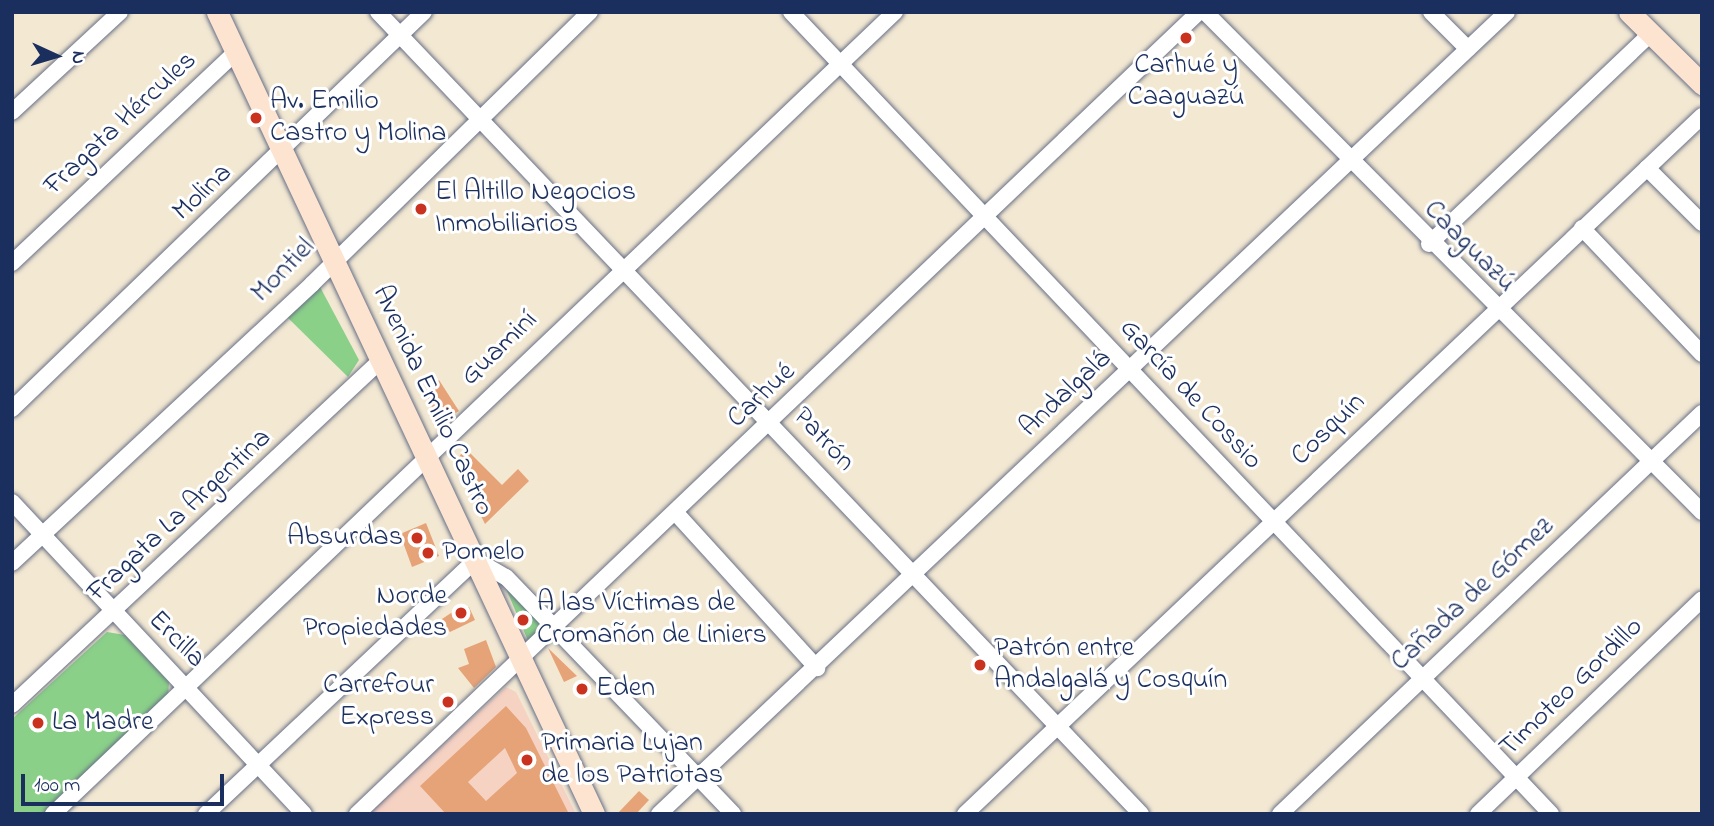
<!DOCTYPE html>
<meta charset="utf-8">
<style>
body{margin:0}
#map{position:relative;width:1714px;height:826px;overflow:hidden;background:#f3e8d2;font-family:"Indie Flower",sans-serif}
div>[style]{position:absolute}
.built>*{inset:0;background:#f6d2c3}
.green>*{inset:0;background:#8bd089}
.building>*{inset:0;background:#e7a378}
.roads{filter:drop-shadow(0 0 2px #677087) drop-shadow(0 0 2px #677087)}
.street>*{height:16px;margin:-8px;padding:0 8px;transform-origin:8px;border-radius:8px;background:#fff}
.secondary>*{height:21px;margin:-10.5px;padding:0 10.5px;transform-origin:10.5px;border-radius:10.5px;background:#fde4d1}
.dots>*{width:19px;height:19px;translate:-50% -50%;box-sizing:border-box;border:4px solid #fff;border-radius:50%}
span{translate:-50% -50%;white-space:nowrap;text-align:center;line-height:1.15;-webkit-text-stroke:6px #fff;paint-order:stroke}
.poi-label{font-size:28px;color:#1b2f5e}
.left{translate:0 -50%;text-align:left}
.right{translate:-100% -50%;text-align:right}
.street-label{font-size:28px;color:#1b2f5e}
.frame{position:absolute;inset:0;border:14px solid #1b2f5e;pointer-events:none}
.north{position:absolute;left:21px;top:21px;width:70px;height:70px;-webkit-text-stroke:5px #fff;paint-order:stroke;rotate:94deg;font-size:19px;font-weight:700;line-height:28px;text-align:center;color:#1b2f5e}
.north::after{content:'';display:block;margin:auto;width:24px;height:32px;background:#1b2f5e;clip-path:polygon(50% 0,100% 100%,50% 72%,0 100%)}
.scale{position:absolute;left:21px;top:774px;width:203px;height:32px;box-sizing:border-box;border:4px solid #1b2f5e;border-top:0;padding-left:9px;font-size:21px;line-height:24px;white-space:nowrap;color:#1b2f5e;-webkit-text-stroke:5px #fff;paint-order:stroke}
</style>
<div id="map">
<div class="built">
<i style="clip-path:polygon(506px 687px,516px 692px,576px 814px,366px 814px)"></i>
</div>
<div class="green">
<i style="clip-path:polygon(319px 285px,359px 360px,348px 377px,285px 315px)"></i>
<i style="clip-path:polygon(505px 586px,546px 626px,529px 643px)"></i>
<i style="clip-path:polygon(107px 632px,125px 635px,169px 682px,168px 698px,43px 814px,12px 814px,12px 719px)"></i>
</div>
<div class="building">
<i style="clip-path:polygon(439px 380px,459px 411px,446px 419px,437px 417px,425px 394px)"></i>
<i style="clip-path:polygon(465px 448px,502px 485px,518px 469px,529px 481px,485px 524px,455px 463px)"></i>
<i style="clip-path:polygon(426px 523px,439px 556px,412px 567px,400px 534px)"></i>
<i style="clip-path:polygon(460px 607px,469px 607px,475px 620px,450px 632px,439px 621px)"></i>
<i style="clip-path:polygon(486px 640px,496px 667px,474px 688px,458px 668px,469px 664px,464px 649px)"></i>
<i style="clip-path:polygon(548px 648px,577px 676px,564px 682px)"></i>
<i style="clip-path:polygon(evenodd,506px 706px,526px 728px,569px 814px,446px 814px,420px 786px,506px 706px,505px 748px,517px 773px,486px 801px,468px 782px,505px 748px)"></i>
<i style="clip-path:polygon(639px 791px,649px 800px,636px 814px,617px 814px)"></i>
</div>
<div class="roads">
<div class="street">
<i style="left:378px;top:12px;width:1107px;rotate:46.43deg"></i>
<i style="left:791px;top:12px;width:1105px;rotate:46.54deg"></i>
<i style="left:1205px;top:12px;width:705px;rotate:45.17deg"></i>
<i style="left:1431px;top:12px;width:52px;rotate:45deg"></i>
<i style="left:12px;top:112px;width:147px;rotate:-42.8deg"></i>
<i style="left:1647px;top:168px;width:78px;rotate:45deg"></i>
<i style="left:1582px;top:228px;width:174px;rotate:46.4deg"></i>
<i style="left:1429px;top:244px;width:305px;rotate:-43.5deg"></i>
<i style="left:12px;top:263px;width:306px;rotate:-43.3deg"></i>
<i style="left:12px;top:409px;width:572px;rotate:-43.94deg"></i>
<i style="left:12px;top:502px;width:427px;rotate:46.9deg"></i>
<i style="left:676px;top:513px;width:210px;rotate:47.7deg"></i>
<i style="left:12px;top:563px;width:410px;rotate:-42.9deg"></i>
<i style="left:312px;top:284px;width:389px;rotate:-44.4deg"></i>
<i style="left:12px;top:705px;width:504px;rotate:-43.07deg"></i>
<i style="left:53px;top:814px;width:1163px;rotate:-43.61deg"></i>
<i style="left:206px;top:814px;width:371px;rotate:-43.3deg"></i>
<i style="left:476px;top:560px;width:34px;rotate:30deg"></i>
<i style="left:506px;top:577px;width:328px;rotate:46.2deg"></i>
<i style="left:357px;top:814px;width:1163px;rotate:-43.61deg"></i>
<i style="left:659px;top:814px;width:1167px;rotate:-43.4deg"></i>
<i style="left:965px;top:814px;width:1015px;rotate:-43.44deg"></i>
<i style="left:1280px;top:814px;width:582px;rotate:-43.54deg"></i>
<i style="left:1478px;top:814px;width:310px;rotate:-43.8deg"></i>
</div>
<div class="secondary">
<i style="left:217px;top:12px;width:886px;rotate:64.82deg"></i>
<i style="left:1629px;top:12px;width:103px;rotate:44.6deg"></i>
</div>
</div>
<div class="dots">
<i style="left:1186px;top:38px;background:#c8321e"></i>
<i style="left:256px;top:118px;background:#c8321e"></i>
<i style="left:421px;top:209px;background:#c8321e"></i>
<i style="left:417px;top:538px;background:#c8321e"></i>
<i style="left:428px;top:553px;background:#c8321e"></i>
<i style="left:461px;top:613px;background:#c8321e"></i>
<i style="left:523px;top:620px;background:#c8321e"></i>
<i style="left:980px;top:665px;background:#c8321e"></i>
<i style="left:582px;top:689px;background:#c8321e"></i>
<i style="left:448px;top:702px;background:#c8321e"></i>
<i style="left:38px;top:723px;background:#c8321e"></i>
<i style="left:527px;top:760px;background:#c8321e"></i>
</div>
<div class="poi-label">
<span style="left:1186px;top:82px">Carhué y<br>Caaguazú</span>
<span class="left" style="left:270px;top:118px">Av. Emilio<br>Castro y Molina</span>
<span class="left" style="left:435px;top:209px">El Altillo Negocios<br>Inmobiliarios</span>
<span class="right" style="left:403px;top:538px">Absurdas</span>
<span class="left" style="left:442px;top:553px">Pomelo</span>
<span class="right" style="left:447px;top:613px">Norde<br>Propiedades</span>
<span class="left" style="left:537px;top:620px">A las Víctimas de<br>Cromañón de Liniers</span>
<span class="left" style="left:994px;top:665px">Patrón entre<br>Andalgalá y Cosquín</span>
<span class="right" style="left:434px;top:702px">Carrefour<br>Express</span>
<span class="left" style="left:596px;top:689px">Eden</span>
<span class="left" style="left:52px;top:723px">La Madre</span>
<span class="left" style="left:541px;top:760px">Primaria Lujan<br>de los Patriotas</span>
</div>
<div class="street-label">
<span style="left:121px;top:124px;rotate:-43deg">Fragata Hércules</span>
<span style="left:203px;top:193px;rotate:-43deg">Molina</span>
<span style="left:1469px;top:247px;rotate:45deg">Caaguazú</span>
<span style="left:284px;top:271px;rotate:-46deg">Montiel</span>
<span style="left:500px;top:349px;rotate:-44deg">Guaminí</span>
<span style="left:1066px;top:394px;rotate:-43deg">Andalgalá</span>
<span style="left:1190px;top:395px;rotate:47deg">García de Cossio</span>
<span style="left:762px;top:396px;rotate:-43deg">Carhué</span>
<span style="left:432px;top:401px;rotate:65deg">Avenida Emilio Castro</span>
<span style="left:1329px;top:430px;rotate:-44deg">Cosquín</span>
<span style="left:823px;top:440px;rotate:47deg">Patrón</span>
<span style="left:180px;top:516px;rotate:-43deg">Fragata La Argentina</span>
<span style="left:1473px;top:595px;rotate:-43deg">Cañada de Gómez</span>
<span style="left:176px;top:640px;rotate:45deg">Ercilla</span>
<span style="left:1572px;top:688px;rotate:-44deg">Timoteo Gordillo</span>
</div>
<div class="frame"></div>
<div class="north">N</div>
<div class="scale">100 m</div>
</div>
